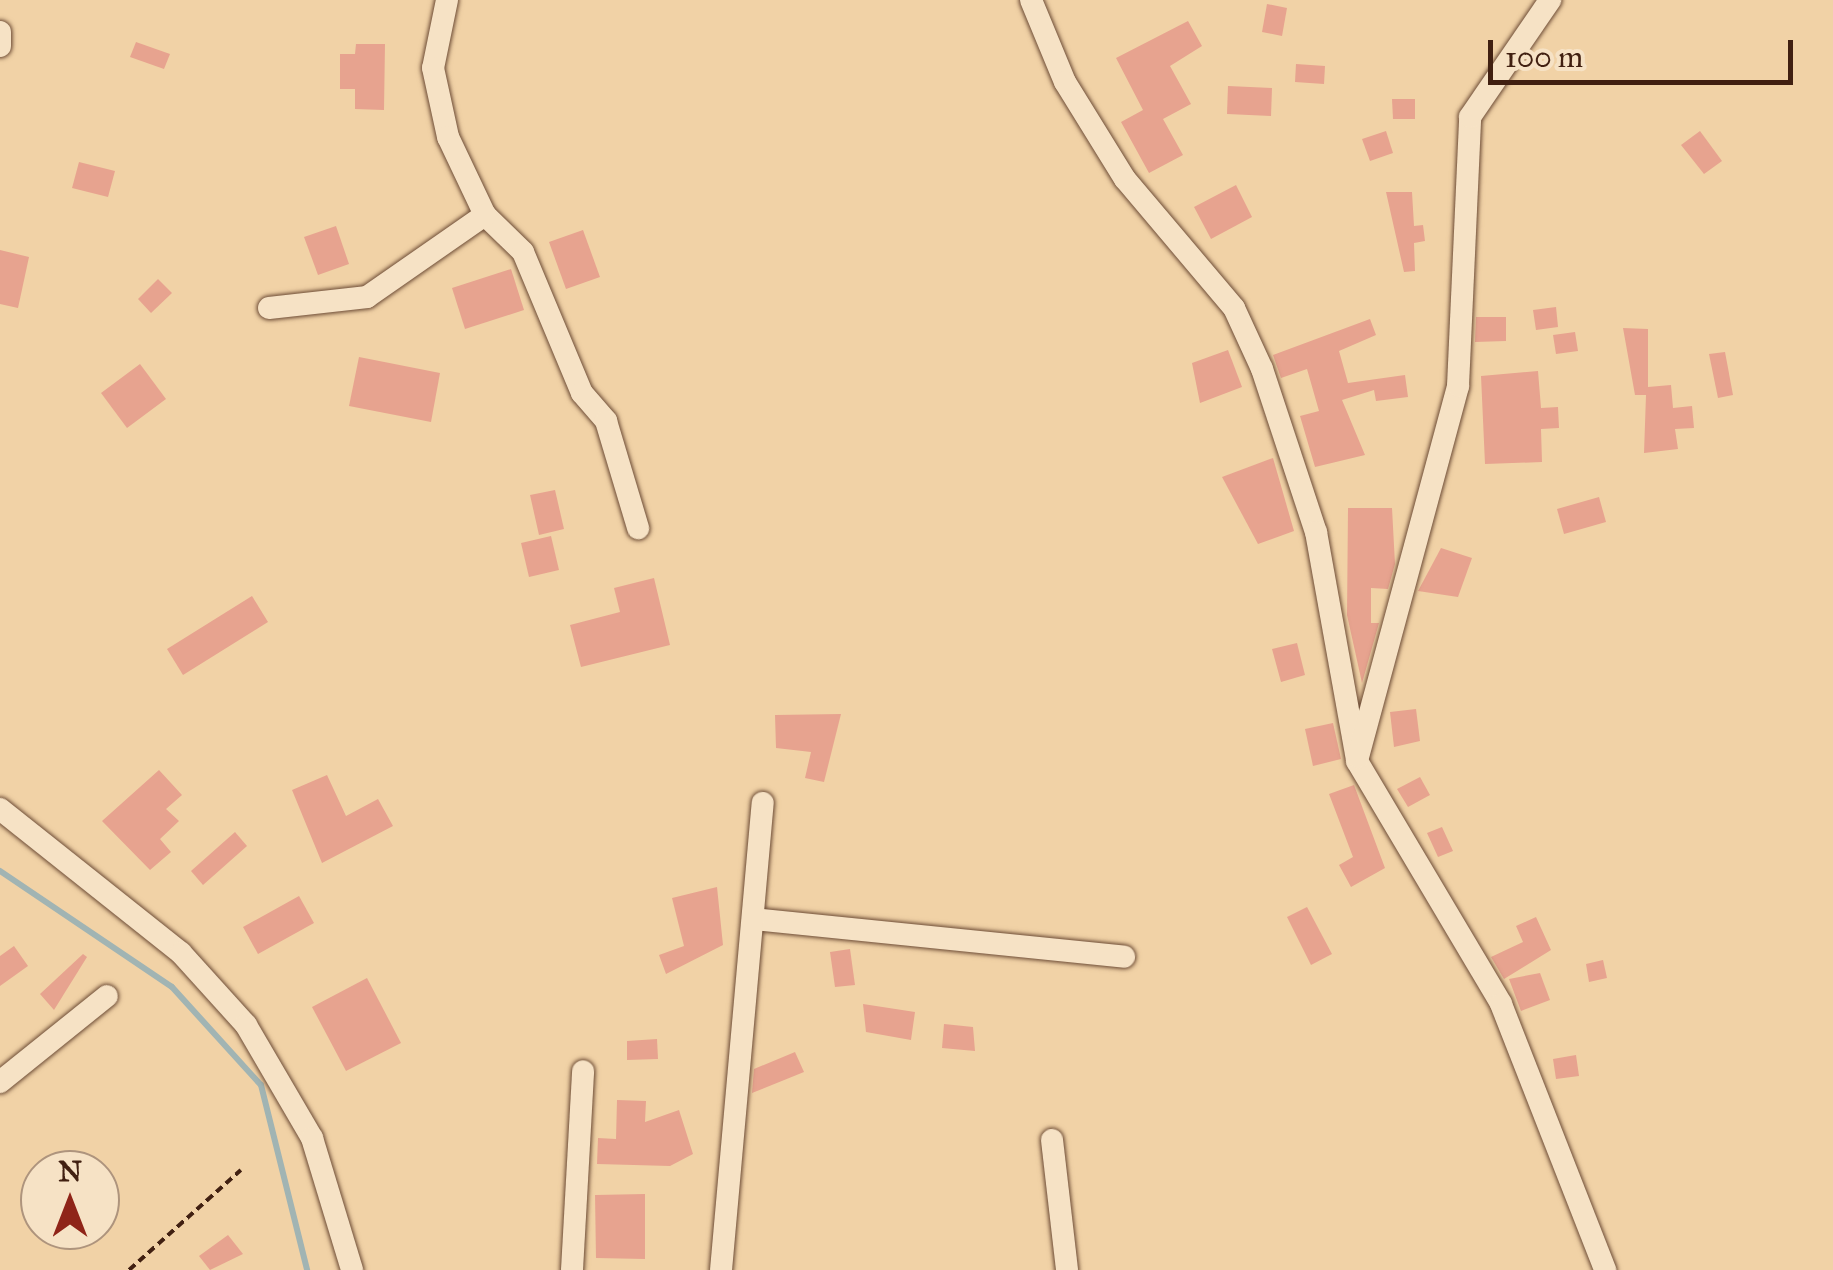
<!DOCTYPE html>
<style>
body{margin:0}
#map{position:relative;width:1833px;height:1270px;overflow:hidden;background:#f1d2a6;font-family:"IM FELL Great Primer",serif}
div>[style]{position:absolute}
.stream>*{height:6px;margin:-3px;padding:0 3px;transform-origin:3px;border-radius:3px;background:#a1b4b3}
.building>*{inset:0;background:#e7a38f}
.path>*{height:4px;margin-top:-2px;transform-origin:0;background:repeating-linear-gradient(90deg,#412011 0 8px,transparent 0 13px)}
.roads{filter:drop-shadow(0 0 2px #6d4c36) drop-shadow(0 0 2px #6d4c36)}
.minor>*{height:22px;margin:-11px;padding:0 11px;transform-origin:11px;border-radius:11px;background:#f6e2c5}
span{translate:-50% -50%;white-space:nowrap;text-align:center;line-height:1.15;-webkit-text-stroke:8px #f6e2c5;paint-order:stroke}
.north{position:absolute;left:20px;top:1150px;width:100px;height:100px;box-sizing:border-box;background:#f6e2c5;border:2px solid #ae947d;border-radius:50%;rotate:0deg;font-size:28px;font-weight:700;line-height:40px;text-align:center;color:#412011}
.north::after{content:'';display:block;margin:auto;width:35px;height:45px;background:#8f2418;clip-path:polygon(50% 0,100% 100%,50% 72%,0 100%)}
.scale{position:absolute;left:1488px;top:40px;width:305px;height:45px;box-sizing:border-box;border:5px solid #412011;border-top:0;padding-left:12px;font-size:30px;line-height:35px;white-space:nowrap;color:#412011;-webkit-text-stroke:8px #f6e2c5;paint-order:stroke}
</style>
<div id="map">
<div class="stream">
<i style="left:0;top:871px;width:207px;rotate:34deg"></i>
<i style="left:172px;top:987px;width:132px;rotate:47.8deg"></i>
<i style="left:261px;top:1085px;width:191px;rotate:76deg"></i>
</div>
<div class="building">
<i style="clip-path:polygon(1267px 4px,1287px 8px,1282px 36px,1262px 32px)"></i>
<i style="clip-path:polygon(1188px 21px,1202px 46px,1170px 66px,1191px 104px,1163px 119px,1183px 155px,1149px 173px,1121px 122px,1143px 110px,1116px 58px)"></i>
<i style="clip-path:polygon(136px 42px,170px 54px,164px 69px,130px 57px)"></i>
<i style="clip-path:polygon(356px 44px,385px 44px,384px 110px,355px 109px,355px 89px,340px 89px,340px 54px,355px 54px)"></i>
<i style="clip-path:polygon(1296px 64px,1325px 66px,1324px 84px,1295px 82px)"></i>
<i style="clip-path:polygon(1228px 86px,1272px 88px,1271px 116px,1227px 114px)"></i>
<i style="clip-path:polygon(1392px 99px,1415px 99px,1415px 119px,1393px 119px)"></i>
<i style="clip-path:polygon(1386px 131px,1393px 153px,1370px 161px,1362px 139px)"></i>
<i style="clip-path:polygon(1700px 131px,1722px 161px,1704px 174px,1681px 145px)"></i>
<i style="clip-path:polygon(79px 162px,115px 171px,108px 197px,72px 188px)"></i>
<i style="clip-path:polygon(1236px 185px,1252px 217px,1211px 239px,1194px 207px)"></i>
<i style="clip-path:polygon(1386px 192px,1412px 192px,1414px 226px,1423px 225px,1425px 241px,1414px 243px,1415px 271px,1404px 272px)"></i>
<i style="clip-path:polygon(336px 226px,349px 264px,318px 275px,304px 237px)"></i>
<i style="clip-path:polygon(583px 230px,600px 277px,566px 289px,549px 242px)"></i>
<i style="clip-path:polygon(0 250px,29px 257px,18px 308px,0 304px)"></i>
<i style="clip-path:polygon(511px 269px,524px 310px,465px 329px,452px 288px)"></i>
<i style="clip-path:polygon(158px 279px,172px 293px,151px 313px,138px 299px)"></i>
<i style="clip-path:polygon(1556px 307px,1558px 327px,1536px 330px,1533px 310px)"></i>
<i style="clip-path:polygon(1476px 317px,1506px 317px,1506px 341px,1475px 342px)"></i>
<i style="clip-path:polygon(1370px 319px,1376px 335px,1339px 351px,1348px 383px,1405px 375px,1408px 397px,1376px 401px,1374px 390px,1342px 400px,1365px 455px,1315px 467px,1300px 416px,1319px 411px,1307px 369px,1281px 378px,1273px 355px)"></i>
<i style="clip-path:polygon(1623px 328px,1648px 329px,1648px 387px,1671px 385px,1673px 408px,1692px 406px,1694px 428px,1675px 429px,1678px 449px,1644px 453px,1646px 395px,1635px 395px)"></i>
<i style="clip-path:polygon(1575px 332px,1578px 351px,1556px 354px,1553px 335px)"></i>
<i style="clip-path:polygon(1228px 350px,1242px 387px,1200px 403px,1192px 363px)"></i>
<i style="clip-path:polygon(1725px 352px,1733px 395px,1718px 398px,1709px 354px)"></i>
<i style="clip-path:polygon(359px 357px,440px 373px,431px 422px,349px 406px)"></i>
<i style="clip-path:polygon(140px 364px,166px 399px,127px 428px,101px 393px)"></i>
<i style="clip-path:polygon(1538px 371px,1541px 408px,1558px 407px,1559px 428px,1541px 429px,1542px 462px,1485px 464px,1481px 376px)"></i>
<i style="clip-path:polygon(1273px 458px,1294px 531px,1258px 544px,1222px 477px)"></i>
<i style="clip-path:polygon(555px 490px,564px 529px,539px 535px,530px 495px)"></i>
<i style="clip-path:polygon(1599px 497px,1606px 522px,1564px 534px,1557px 509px)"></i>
<i style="clip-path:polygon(1348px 508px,1392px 508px,1395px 564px,1388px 589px,1371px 588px,1371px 623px,1379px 623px,1362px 683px,1347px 615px)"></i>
<i style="clip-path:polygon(551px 536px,559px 570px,529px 577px,521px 543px)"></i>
<i style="clip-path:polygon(1441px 548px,1472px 558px,1458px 597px,1418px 591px)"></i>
<i style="clip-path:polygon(654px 578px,670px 645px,581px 667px,570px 625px,620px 612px,614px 588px)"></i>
<i style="clip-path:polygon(252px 596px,268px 622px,183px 675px,167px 649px)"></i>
<i style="clip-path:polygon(1297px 643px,1305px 675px,1281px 682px,1272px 649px)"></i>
<i style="clip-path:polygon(1416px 709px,1420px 741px,1394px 747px,1390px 712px)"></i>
<i style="clip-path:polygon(841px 714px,824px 782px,805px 778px,811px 752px,776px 748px,775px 715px)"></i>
<i style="clip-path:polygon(1333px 723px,1341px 759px,1313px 766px,1305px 729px)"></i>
<i style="clip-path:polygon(159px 770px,182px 795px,166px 809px,179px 821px,160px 839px,171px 852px,150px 870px,102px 821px)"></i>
<i style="clip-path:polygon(327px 775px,346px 816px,378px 799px,393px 826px,322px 863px,292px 790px)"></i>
<i style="clip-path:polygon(1420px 777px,1430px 795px,1408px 807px,1397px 789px)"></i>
<i style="clip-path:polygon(1354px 785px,1385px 868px,1351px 887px,1339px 865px,1353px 857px,1329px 794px)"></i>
<i style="clip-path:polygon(1442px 827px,1453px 851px,1438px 857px,1427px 833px)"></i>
<i style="clip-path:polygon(235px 832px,247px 846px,203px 885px,191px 871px)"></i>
<i style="clip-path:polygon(717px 887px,723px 945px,666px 974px,659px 955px,684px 946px,672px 898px)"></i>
<i style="clip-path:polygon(299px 896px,314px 923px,258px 954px,243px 927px)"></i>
<i style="clip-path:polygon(1307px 907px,1332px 954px,1311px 965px,1287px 917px)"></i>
<i style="clip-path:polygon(1536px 917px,1551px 950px,1504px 979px,1491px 957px,1523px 942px,1516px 926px)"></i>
<i style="clip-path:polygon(14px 946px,28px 966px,0 986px,0 956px)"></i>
<i style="clip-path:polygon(850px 949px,855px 985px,835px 987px,830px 952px)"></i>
<i style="clip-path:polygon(83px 954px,87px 957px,54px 1010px,40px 994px)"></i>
<i style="clip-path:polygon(1603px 960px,1607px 978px,1589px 982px,1586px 964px)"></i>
<i style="clip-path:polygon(1540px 973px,1550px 1000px,1521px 1011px,1509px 979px)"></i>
<i style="clip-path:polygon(367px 978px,401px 1043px,346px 1071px,312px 1007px)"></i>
<i style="clip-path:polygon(863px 1004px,915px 1012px,911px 1040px,866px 1032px)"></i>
<i style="clip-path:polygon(944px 1024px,973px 1027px,975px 1051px,942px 1048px)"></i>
<i style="clip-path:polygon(657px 1039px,658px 1059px,627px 1060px,627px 1041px)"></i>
<i style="clip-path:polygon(795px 1052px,804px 1072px,752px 1093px,754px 1069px)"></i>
<i style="clip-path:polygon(1576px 1055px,1579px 1076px,1556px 1079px,1553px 1059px)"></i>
<i style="clip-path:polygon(617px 1100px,646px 1101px,645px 1122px,679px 1110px,693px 1154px,670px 1166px,597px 1164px,598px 1138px,616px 1139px)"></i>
<i style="clip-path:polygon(645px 1194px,645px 1259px,596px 1258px,595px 1195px)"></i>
<i style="clip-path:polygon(228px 1235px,243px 1254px,210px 1270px,199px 1256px)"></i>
</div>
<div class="path">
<i style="left:129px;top:1270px;width:150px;rotate:-41.8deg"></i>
</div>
<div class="roads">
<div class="minor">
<i style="left:447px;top:0;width:69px;rotate:101.6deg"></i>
<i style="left:433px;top:68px;width:71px;rotate:77.7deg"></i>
<i style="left:448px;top:137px;width:86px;rotate:64.6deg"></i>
<i style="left:485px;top:215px;width:53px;rotate:44.2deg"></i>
<i style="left:523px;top:252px;width:153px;rotate:67.3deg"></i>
<i style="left:582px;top:393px;width:37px;rotate:49deg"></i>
<i style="left:606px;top:421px;width:112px;rotate:73.3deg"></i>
<i style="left:1031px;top:0;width:89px;rotate:67.5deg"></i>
<i style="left:1065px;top:82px;width:114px;rotate:58.3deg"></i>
<i style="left:1125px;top:179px;width:169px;rotate:49.8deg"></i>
<i style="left:1234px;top:308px;width:67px;rotate:65.3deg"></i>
<i style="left:1262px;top:369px;width:172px;rotate:71.7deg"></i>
<i style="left:1316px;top:532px;width:233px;rotate:79.8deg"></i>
<i style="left:1357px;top:761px;width:282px;rotate:59.3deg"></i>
<i style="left:1501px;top:1004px;width:286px;rotate:68.6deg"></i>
<i style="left:0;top:32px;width:14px;rotate:90deg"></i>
<i style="left:269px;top:308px;width:99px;rotate:-6.4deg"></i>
<i style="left:367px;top:297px;width:144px;rotate:-34.8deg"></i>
<i style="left:1358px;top:757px;width:384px;rotate:-74.9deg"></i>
<i style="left:1458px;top:386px;width:269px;rotate:-87.4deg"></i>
<i style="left:1470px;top:117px;width:142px;rotate:-55.6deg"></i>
<i style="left:0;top:809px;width:231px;rotate:38.5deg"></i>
<i style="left:181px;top:953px;width:97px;rotate:47.9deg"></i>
<i style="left:246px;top:1025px;width:131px;rotate:59.7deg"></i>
<i style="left:312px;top:1138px;width:138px;rotate:73.1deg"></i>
<i style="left:753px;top:919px;width:373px;rotate:5.8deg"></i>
<i style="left:0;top:1082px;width:137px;rotate:-38.8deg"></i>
<i style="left:1052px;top:1140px;width:131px;rotate:83.4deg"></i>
<i style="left:572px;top:1270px;width:199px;rotate:-86.8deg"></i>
<i style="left:721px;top:1270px;width:469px;rotate:-84.9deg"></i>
</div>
</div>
<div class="north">N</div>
<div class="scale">100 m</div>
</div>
